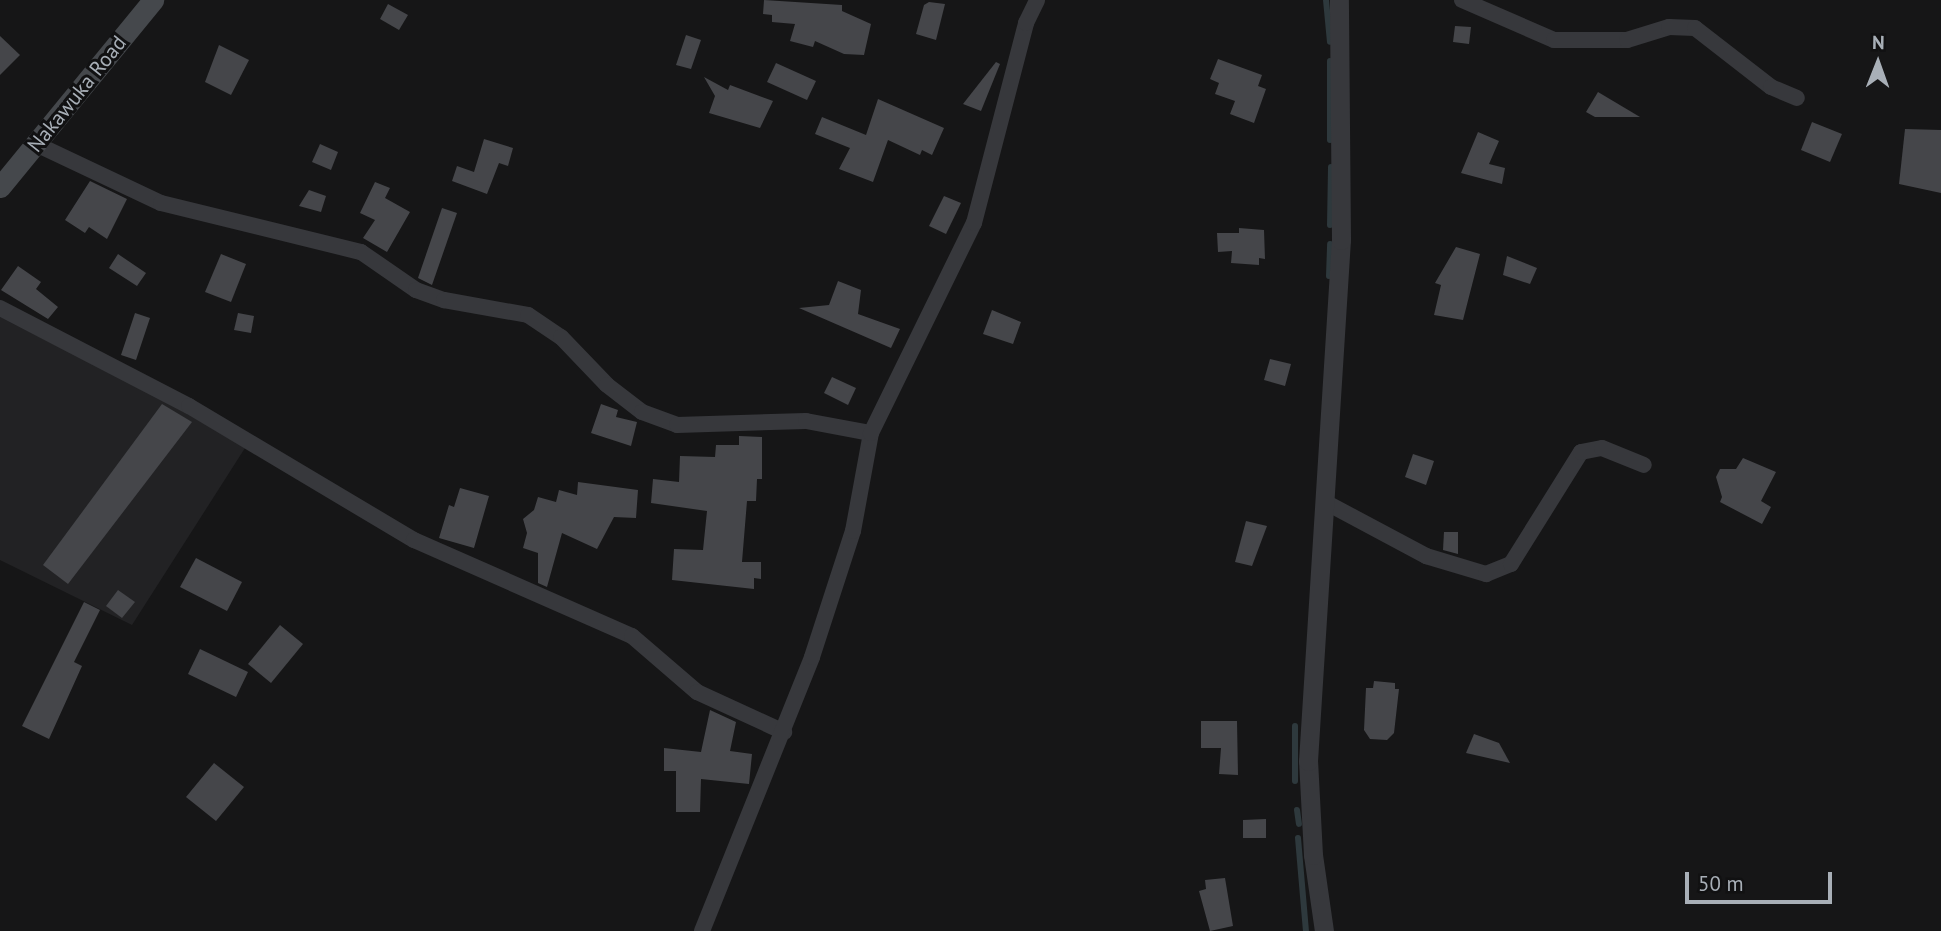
<!DOCTYPE html>
<style>
body{margin:0}
#map{position:relative;width:1941px;height:931px;overflow:hidden;background:#161617;font-family:"PT Sans",sans-serif}
div>[style]{position:absolute}
.built>*{inset:0;background:#222224}
.stream>*{height:6px;margin:-3px;padding:0 3px;transform-origin:3px;border-radius:3px;background:#2e393d}
.building>*{inset:0;background:#45464a}
.minor>*{height:16px;margin:-8px;padding:0 8px;transform-origin:8px;border-radius:8px;background:#37383c}
.tertiary>*{height:19px;margin:-9.5px;padding:0 9.5px;transform-origin:9.5px;border-radius:9.5px;background:#37383c}
.secondary>*{height:21px;margin:-10.5px;padding:0 10.5px;transform-origin:10.5px;border-radius:10.5px;background:#45484c}
span{translate:-50% -50%;white-space:nowrap;text-align:center;line-height:1.15;-webkit-text-stroke:6px #111112;paint-order:stroke}
.street-label{font-size:21px;color:#a8afb7}
.north{position:absolute;left:1843px;top:28px;width:70px;height:70px;-webkit-text-stroke:5px #111112;paint-order:stroke;rotate:1deg;font-size:19px;font-weight:700;line-height:28px;text-align:center;color:#a8afb7}
.north::after{content:'';display:block;margin:auto;width:24px;height:32px;background:#a8afb7;clip-path:polygon(50% 0,100% 100%,50% 72%,0 100%)}
.scale{position:absolute;left:1685px;top:872px;width:147px;height:32px;box-sizing:border-box;border:4px solid #a8afb7;border-top:0;padding-left:9px;font-size:21px;line-height:24px;white-space:nowrap;color:#a8afb7;-webkit-text-stroke:5px #111112;paint-order:stroke}
</style>
<div id="map">
<div class="built">
<i style="clip-path:polygon(0 317px,170px 403px,245px 448px,132px 625px,0 560px)"></i>
</div>
<div class="stream">
<i style="left:1326px;top:0;width:42px;rotate:84.6deg"></i>
<i style="left:1330px;top:61px;width:79px;rotate:90deg"></i>
<i style="left:1330px;top:225px;width:58px;rotate:-89deg"></i>
<i style="left:1329px;top:276px;width:32px;rotate:-88deg"></i>
<i style="left:1295px;top:726px;width:55px;rotate:90deg"></i>
<i style="left:1297px;top:810px;width:14px;rotate:82deg"></i>
<i style="left:1298px;top:838px;width:93px;rotate:85.1deg"></i>
</div>
<div class="building">
<i style="clip-path:polygon(764px 0,842px 5px,842px 11px,871px 24px,864px 55px,844px 54px,815px 41px,813px 47px,790px 41px,795px 24px,772px 22px,772px 15px,763px 14px)"></i>
<i style="clip-path:polygon(929px 2px,945px 4px,936px 40px,916px 34px,924px 5px)"></i>
<i style="clip-path:polygon(388px 4px,408px 15px,399px 30px,380px 19px)"></i>
<i style="clip-path:polygon(1455px 26px,1471px 27px,1469px 44px,1453px 42px)"></i>
<i style="clip-path:polygon(686px 35px,701px 40px,691px 69px,676px 65px)"></i>
<i style="clip-path:polygon(0 36px,20px 55px,0 75px)"></i>
<i style="clip-path:polygon(219px 45px,249px 60px,231px 95px,205px 82px)"></i>
<i style="clip-path:polygon(1218px 59px,1262px 75px,1258px 86px,1266px 89px,1254px 123px,1230px 114px,1235px 101px,1215px 94px,1219px 83px,1210px 79px)"></i>
<i style="clip-path:polygon(996px 62px,1000px 64px,981px 111px,963px 104px)"></i>
<i style="clip-path:polygon(776px 63px,816px 81px,807px 100px,767px 82px)"></i>
<i style="clip-path:polygon(704px 77px,728px 90px,730px 85px,773px 101px,760px 128px,709px 113px,715px 96px)"></i>
<i style="clip-path:polygon(1598px 92px,1640px 117px,1595px 117px,1586px 112px)"></i>
<i style="clip-path:polygon(878px 99px,944px 128px,932px 155px,922px 150px,920px 155px,888px 140px,873px 182px,839px 169px,850px 148px,815px 134px,822px 117px,866px 135px)"></i>
<i style="clip-path:polygon(1812px 122px,1842px 134px,1830px 162px,1801px 150px)"></i>
<i style="clip-path:polygon(1905px 129px,1941px 130px,1941px 193px,1899px 184px)"></i>
<i style="clip-path:polygon(1478px 132px,1499px 141px,1489px 164px,1505px 168px,1502px 184px,1461px 173px)"></i>
<i style="clip-path:polygon(484px 139px,513px 148px,508px 166px,499px 163px,487px 194px,452px 181px,457px 166px,474px 172px)"></i>
<i style="clip-path:polygon(320px 144px,338px 152px,331px 170px,312px 162px)"></i>
<i style="clip-path:polygon(90px 181px,127px 199px,107px 239px,89px 227px,85px 233px,65px 220px)"></i>
<i style="clip-path:polygon(375px 182px,390px 188px,385px 198px,410px 212px,387px 252px,363px 238px,375px 220px,360px 213px)"></i>
<i style="clip-path:polygon(309px 190px,326px 196px,321px 212px,299px 206px)"></i>
<i style="clip-path:polygon(944px 196px,961px 203px,946px 234px,929px 226px)"></i>
<i style="clip-path:polygon(442px 208px,457px 213px,432px 285px,418px 278px)"></i>
<i style="clip-path:polygon(1239px 228px,1264px 230px,1265px 259px,1259px 258px,1259px 265px,1231px 263px,1232px 251px,1218px 252px,1217px 233px,1239px 233px)"></i>
<i style="clip-path:polygon(1456px 247px,1480px 254px,1463px 320px,1434px 315px,1441px 285px,1435px 283px)"></i>
<i style="clip-path:polygon(118px 254px,146px 273px,137px 286px,109px 268px)"></i>
<i style="clip-path:polygon(221px 254px,246px 264px,231px 302px,205px 292px)"></i>
<i style="clip-path:polygon(1507px 256px,1537px 268px,1530px 284px,1503px 275px)"></i>
<i style="clip-path:polygon(18px 266px,41px 282px,36px 289px,58px 307px,48px 319px,1px 290px)"></i>
<i style="clip-path:polygon(838px 281px,861px 290px,858px 314px,900px 329px,891px 348px,799px 308px,829px 305px)"></i>
<i style="clip-path:polygon(992px 310px,1021px 322px,1013px 344px,983px 334px)"></i>
<i style="clip-path:polygon(135px 313px,150px 318px,136px 360px,121px 355px)"></i>
<i style="clip-path:polygon(238px 313px,254px 316px,251px 333px,234px 330px)"></i>
<i style="clip-path:polygon(1270px 359px,1291px 364px,1285px 386px,1264px 380px)"></i>
<i style="clip-path:polygon(832px 377px,856px 388px,848px 405px,824px 393px)"></i>
<i style="clip-path:polygon(162px 404px,192px 422px,68px 584px,43px 565px)"></i>
<i style="clip-path:polygon(601px 404px,618px 410px,616px 417px,637px 422px,631px 446px,591px 433px)"></i>
<i style="clip-path:polygon(739px 436px,762px 437px,762px 479px,757px 479px,756px 501px,747px 501px,742px 562px,761px 562px,761px 579px,754px 578px,754px 589px,672px 580px,674px 549px,703px 550px,707px 511px,651px 503px,653px 479px,679px 482px,680px 456px,715px 457px,716px 445px,739px 445px)"></i>
<i style="clip-path:polygon(1413px 454px,1434px 461px,1426px 485px,1405px 477px)"></i>
<i style="clip-path:polygon(1743px 458px,1776px 472px,1761px 501px,1771px 507px,1762px 524px,1720px 502px,1722px 497px,1716px 477px,1720px 469px,1736px 469px)"></i>
<i style="clip-path:polygon(578px 482px,638px 490px,636px 518px,614px 517px,597px 549px,562px 533px,547px 587px,538px 583px,538px 553px,523px 548px,527px 533px,523px 519px,534px 510px,538px 497px,556px 502px,559px 490px,577px 495px)"></i>
<i style="clip-path:polygon(460px 488px,489px 496px,474px 548px,439px 538px,449px 505px,454px 507px)"></i>
<i style="clip-path:polygon(1246px 521px,1267px 526px,1252px 566px,1235px 562px)"></i>
<i style="clip-path:polygon(1444px 532px,1458px 532px,1458px 554px,1443px 550px)"></i>
<i style="clip-path:polygon(196px 558px,242px 582px,227px 611px,180px 587px)"></i>
<i style="clip-path:polygon(118px 590px,135px 602px,122px 618px,106px 606px)"></i>
<i style="clip-path:polygon(84px 602px,100px 610px,74px 662px,82px 666px,49px 739px,22px 726px)"></i>
<i style="clip-path:polygon(280px 625px,303px 644px,271px 683px,248px 664px)"></i>
<i style="clip-path:polygon(200px 649px,248px 672px,236px 697px,188px 674px)"></i>
<i style="clip-path:polygon(1374px 681px,1395px 683px,1395px 689px,1399px 689px,1394px 733px,1387px 740px,1370px 739px,1364px 730px,1366px 688px,1373px 688px)"></i>
<i style="clip-path:polygon(710px 710px,736px 722px,730px 751px,752px 754px,749px 784px,701px 779px,700px 812px,676px 812px,676px 771px,664px 771px,664px 748px,701px 752px)"></i>
<i style="clip-path:polygon(1201px 721px,1237px 721px,1238px 775px,1219px 774px,1221px 748px,1201px 748px)"></i>
<i style="clip-path:polygon(1474px 734px,1499px 743px,1510px 763px,1466px 753px)"></i>
<i style="clip-path:polygon(214px 763px,244px 787px,216px 821px,186px 797px)"></i>
<i style="clip-path:polygon(1266px 819px,1266px 838px,1243px 838px,1243px 820px)"></i>
<i style="clip-path:polygon(1225px 878px,1233px 926px,1210px 931px,1199px 891px,1206px 889px,1205px 880px)"></i>
</div>
<div class="minor">
<i style="left:1462px;top:0;width:100px;rotate:23.5deg"></i>
<i style="left:1554px;top:40px;width:73px"></i>
<i style="left:1627px;top:40px;width:44px;rotate:-17.2deg"></i>
<i style="left:1669px;top:27px;width:26px;rotate:2deg"></i>
<i style="left:1695px;top:28px;width:96px;rotate:37.8deg"></i>
<i style="left:1771px;top:87px;width:28px;rotate:23deg"></i>
<i style="left:36px;top:144px;width:138px;rotate:25.3deg"></i>
<i style="left:161px;top:203px;width:206px;rotate:13.8deg"></i>
<i style="left:361px;top:252px;width:67px;rotate:34.6deg"></i>
<i style="left:416px;top:290px;width:30px;rotate:20deg"></i>
<i style="left:444px;top:300px;width:85px;rotate:10.1deg"></i>
<i style="left:528px;top:315px;width:40px;rotate:34deg"></i>
<i style="left:561px;top:337px;width:66px;rotate:46.2deg"></i>
<i style="left:607px;top:385px;width:44px;rotate:37.6deg"></i>
<i style="left:642px;top:412px;width:37px;rotate:20deg"></i>
<i style="left:677px;top:425px;width:129px;rotate:-1.8deg"></i>
<i style="left:806px;top:421px;width:66px;rotate:10.5deg"></i>
<i style="left:0;top:308px;width:213px;rotate:27.4deg"></i>
<i style="left:189px;top:406px;width:262px;rotate:30.8deg"></i>
<i style="left:414px;top:540px;width:238px;rotate:23.8deg"></i>
<i style="left:632px;top:636px;width:86px;rotate:40.7deg"></i>
<i style="left:697px;top:692px;width:96px;rotate:24.7deg"></i>
<i style="left:1325px;top:502px;width:115px;rotate:28.1deg"></i>
<i style="left:1426px;top:556px;width:63px;rotate:16.7deg"></i>
<i style="left:1486px;top:574px;width:27px;rotate:-22deg"></i>
<i style="left:1511px;top:564px;width:132px;rotate:-58deg"></i>
<i style="left:1581px;top:452px;width:21px;rotate:-11deg"></i>
<i style="left:1602px;top:448px;width:45px;rotate:22deg"></i>
<i style="left:702px;top:931px;width:295px;rotate:-68.1deg"></i>
<i style="left:812px;top:657px;width:133px;rotate:-72deg"></i>
<i style="left:853px;top:531px;width:100px;rotate:-79.6deg"></i>
<i style="left:871px;top:433px;width:234px;rotate:-63.9deg"></i>
<i style="left:974px;top:223px;width:207px;rotate:-75.4deg"></i>
<i style="left:1026px;top:23px;width:25px;rotate:-64deg"></i>
</div>
<div class="tertiary">
<i style="left:1324px;top:931px;width:77px;rotate:-98.2deg"></i>
<i style="left:1313px;top:855px;width:94px;rotate:-93deg"></i>
<i style="left:1308px;top:761px;width:522px;rotate:-86.38deg"></i>
<i style="left:1341px;top:240px;width:240px;rotate:-90.5deg"></i>
</div>
<div class="secondary">
<i style="left:0;top:187px;width:242px;rotate:-50.7deg"></i>
</div>
<div class="street-label">
<span style="left:77px;top:94px;rotate:-51deg">Nakawuka Road</span>
</div>
<div class="north">N</div>
<div class="scale">50 m</div>
</div>
